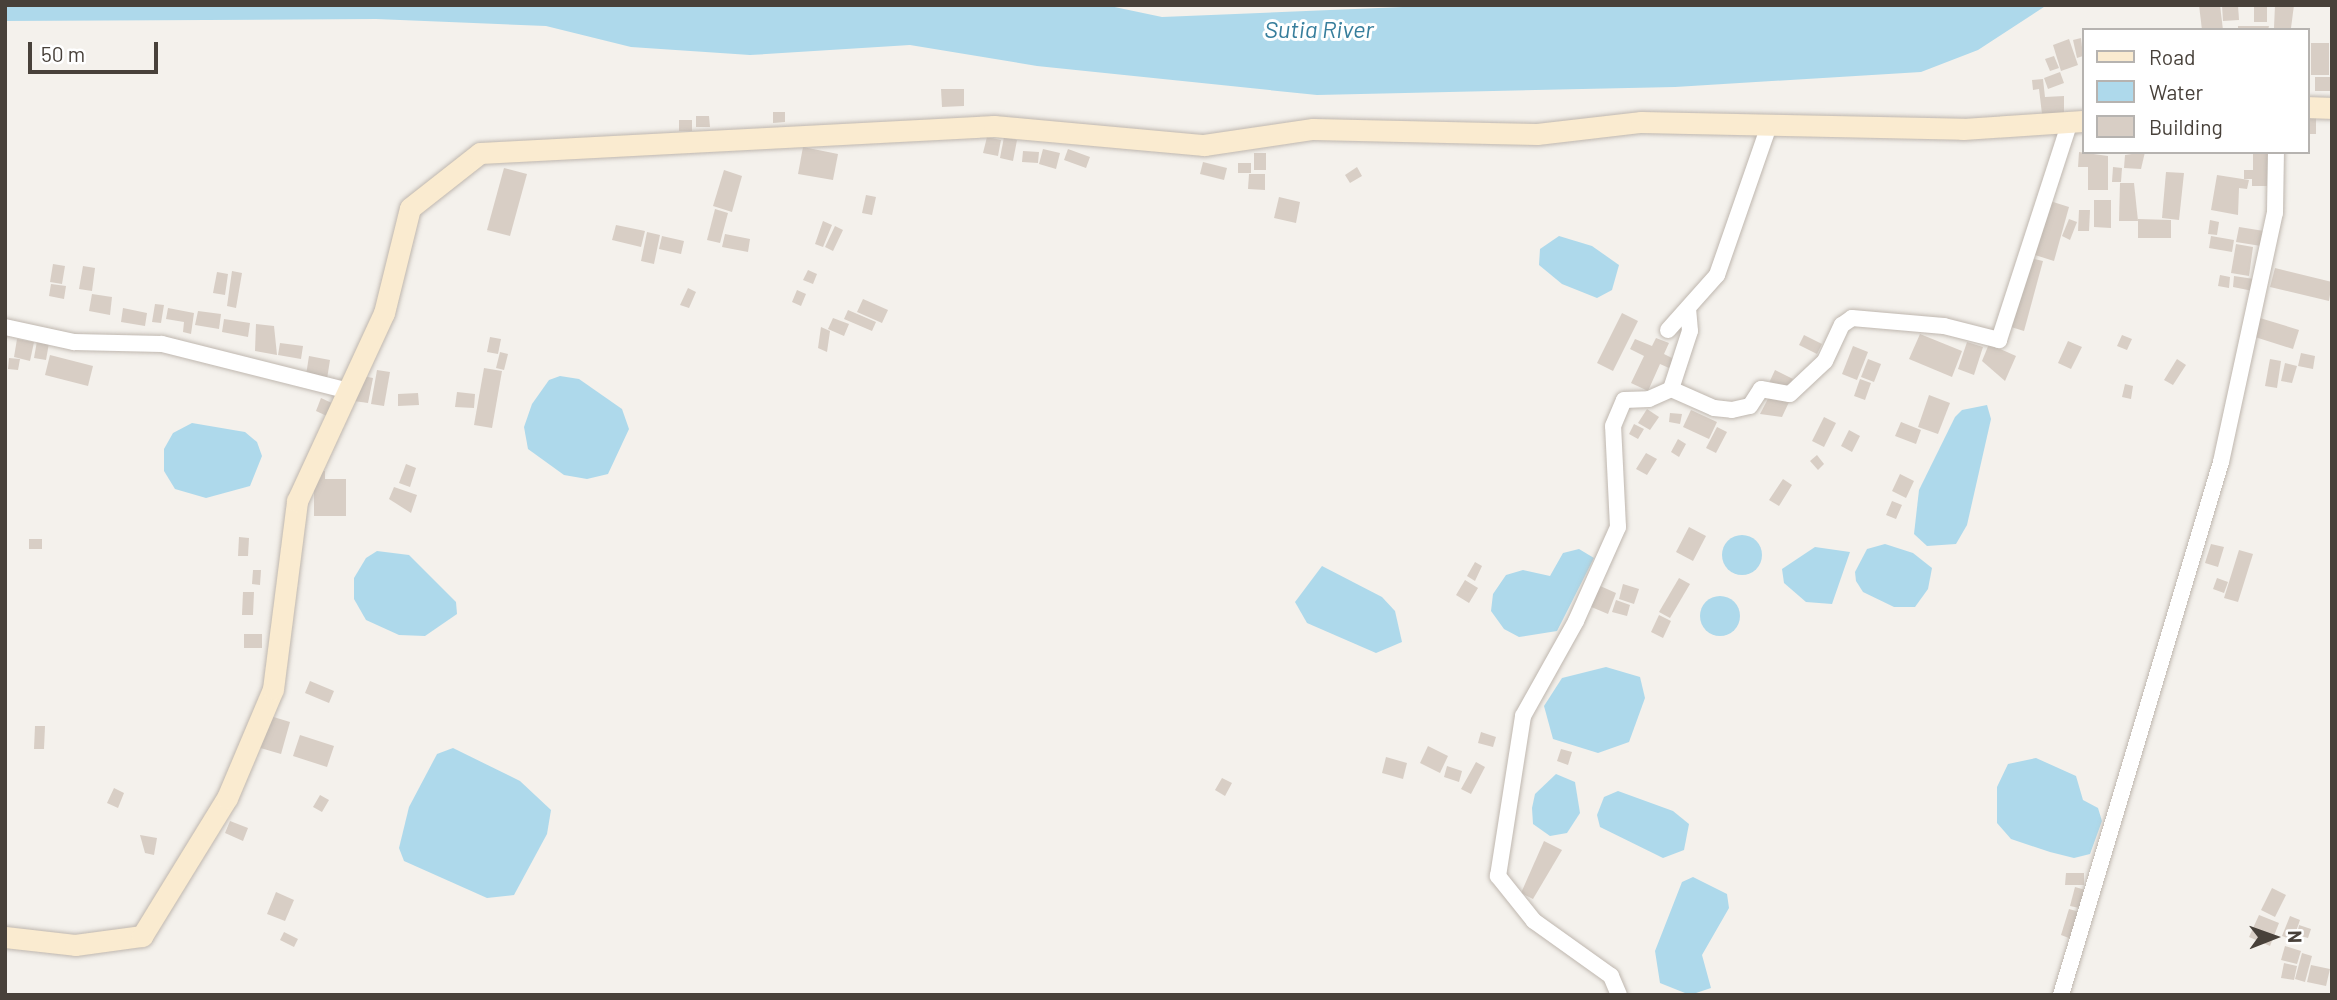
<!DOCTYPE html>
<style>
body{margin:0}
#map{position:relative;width:2337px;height:1000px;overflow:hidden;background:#f4f1ec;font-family:Barlow,sans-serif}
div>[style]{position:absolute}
.water>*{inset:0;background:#aed9eb}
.round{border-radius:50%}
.building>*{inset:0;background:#d8cec5}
.roads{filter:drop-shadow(0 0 2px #bfb7af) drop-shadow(0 0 2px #bfb7af)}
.street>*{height:16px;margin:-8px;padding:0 8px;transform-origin:8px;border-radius:8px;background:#fff}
.secondary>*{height:21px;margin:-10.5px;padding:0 10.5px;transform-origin:10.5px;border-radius:10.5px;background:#faebd0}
span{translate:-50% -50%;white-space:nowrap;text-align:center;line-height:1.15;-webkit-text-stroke:6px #fff;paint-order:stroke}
.water-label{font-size:24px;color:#377e9c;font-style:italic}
.frame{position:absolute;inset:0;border:7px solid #48413a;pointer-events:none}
.legend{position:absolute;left:2082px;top:28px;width:228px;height:126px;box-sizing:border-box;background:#fff;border:2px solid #b6b3b0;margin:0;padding:9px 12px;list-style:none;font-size:21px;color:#48413a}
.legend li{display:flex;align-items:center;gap:14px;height:35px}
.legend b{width:35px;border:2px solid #b6b3b0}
.north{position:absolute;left:2239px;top:902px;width:70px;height:70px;-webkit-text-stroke:5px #fff;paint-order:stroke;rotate:89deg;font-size:19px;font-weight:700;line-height:28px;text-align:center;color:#48413a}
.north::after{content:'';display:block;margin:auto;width:24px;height:32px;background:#48413a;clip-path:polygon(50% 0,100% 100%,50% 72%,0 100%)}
.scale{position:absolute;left:28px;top:42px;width:130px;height:32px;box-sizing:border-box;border:4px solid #48413a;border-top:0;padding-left:9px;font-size:21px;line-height:24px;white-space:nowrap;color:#48413a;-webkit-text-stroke:5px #fff;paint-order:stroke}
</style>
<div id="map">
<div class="water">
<i style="clip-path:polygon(5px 5px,1105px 5px,1162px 17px,1451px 5px,2047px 5px,1978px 50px,1921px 72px,1675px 87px,1317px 95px,1037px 66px,910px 45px,750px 55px,631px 47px,546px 26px,376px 19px,5px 21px)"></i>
<i style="clip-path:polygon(1559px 236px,1592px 246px,1619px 265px,1612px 290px,1597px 298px,1562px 284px,1539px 265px,1540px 249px)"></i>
<i style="clip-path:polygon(560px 376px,579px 379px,622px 409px,629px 429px,608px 474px,587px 479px,564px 475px,528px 449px,524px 427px,532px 404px,549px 380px)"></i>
<i style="clip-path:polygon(1987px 405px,1991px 419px,1967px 525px,1956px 544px,1927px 546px,1914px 534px,1919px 490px,1955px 417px,1962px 410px)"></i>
<i style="clip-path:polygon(192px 423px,245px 432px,257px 442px,262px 456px,250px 486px,206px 498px,175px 489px,164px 471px,164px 449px,173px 433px)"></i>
<i class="round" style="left:1722px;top:535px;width:40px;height:40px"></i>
<i style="clip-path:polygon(1885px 544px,1913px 553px,1932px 568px,1928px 589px,1915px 607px,1894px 607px,1863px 592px,1856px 581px,1855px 572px,1867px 549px)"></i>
<i style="clip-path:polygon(1815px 547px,1850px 552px,1832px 604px,1806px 602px,1784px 583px,1782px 569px)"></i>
<i style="clip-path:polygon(1579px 549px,1594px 558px,1557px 631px,1519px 637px,1504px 629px,1491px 611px,1493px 594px,1506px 575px,1523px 570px,1550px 576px,1563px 553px)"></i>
<i style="clip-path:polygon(377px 551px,409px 555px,456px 602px,457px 614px,425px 636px,399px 635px,366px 620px,354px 599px,354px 578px,366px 558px)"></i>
<i style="clip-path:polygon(1322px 566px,1382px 597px,1395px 611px,1402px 642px,1376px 653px,1307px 623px,1295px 602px)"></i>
<i class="round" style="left:1700px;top:596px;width:40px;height:40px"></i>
<i style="clip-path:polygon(1606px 667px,1640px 677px,1645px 698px,1629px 742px,1598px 753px,1553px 739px,1544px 706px,1562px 678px)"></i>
<i style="clip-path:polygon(453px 748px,520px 781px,551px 810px,547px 834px,514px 895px,487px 898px,404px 861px,399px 848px,409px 807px,437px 754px)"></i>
<i style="clip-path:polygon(2036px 758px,2076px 776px,2083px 800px,2098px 808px,2102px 821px,2090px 854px,2074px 858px,2050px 852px,2011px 839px,1997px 823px,1997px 787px,2008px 764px)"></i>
<i style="clip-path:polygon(1556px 774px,1575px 782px,1580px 813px,1567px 833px,1550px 836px,1533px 824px,1532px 808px,1535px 794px)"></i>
<i style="clip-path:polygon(1618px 791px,1673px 811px,1689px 824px,1684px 850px,1663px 858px,1600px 827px,1597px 815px,1604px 797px)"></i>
<i style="clip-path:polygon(1693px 877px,1727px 894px,1729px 908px,1702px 955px,1711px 988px,1690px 995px,1660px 983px,1655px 951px,1682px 882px)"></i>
</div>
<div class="building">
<i style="clip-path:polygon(2199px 5px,2220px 5px,2223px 30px,2202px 30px)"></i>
<i style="clip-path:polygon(2222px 5px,2238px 5px,2239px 20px,2223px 21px)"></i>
<i style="clip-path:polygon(2254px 5px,2267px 5px,2267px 22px,2254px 22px)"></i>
<i style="clip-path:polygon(2275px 5px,2294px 5px,2291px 28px,2274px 28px)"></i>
<i style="clip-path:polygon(2238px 26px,2269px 26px,2268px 30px,2238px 30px)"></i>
<i style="clip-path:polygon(2081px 38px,2083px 56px,2077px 58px,2073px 40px)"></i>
<i style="clip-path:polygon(2069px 39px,2078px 65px,2061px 71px,2053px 45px)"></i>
<i style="clip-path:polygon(2311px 43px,2329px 43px,2329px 75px,2311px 75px)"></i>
<i style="clip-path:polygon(2054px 56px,2059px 68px,2050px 71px,2045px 59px)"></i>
<i style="clip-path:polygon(2060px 72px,2064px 83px,2048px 89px,2044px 78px)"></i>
<i style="clip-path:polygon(2315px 77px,2332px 77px,2332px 91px,2315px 91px)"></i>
<i style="clip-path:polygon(2043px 79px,2045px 97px,2064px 96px,2064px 113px,2042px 114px,2039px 89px,2033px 90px,2032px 80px)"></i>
<i style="clip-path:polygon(941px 89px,964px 89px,964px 106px,942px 107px)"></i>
<i style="clip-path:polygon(773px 112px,785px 112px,785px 122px,773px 123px)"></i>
<i style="clip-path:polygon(696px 116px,709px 116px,710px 127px,696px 127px)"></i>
<i style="clip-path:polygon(2307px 117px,2316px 117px,2316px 134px,2307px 134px)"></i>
<i style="clip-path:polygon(679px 120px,692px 120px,692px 131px,679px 131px)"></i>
<i style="clip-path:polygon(987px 137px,1001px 140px,998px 156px,983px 153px)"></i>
<i style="clip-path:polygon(1004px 137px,1017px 140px,1013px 161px,1000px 158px)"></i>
<i style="clip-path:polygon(803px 147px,838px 154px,833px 180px,798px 174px)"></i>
<i style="clip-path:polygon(1043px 149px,1060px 153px,1056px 169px,1039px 164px)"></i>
<i style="clip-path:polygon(1068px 149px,1090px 157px,1086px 168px,1064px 160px)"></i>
<i style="clip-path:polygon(1023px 151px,1039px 152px,1038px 163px,1022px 162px)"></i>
<i style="clip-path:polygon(2079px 152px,2108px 156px,2108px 190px,2088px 190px,2088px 167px,2078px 167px)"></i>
<i style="clip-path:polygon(2145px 152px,2141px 169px,2124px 168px,2125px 155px)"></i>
<i style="clip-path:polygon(2253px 152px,2269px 152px,2267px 186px,2252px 186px,2252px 179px,2244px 179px,2244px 170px,2253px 170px)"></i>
<i style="clip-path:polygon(1254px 153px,1266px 153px,1266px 170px,1254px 170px)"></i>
<i style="clip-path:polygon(1203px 162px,1227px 168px,1224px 180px,1200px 174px)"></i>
<i style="clip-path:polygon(1238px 163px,1251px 163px,1251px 173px,1238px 173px)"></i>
<i style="clip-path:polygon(1357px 167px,1362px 176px,1350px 183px,1345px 175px)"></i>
<i style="clip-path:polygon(2113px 167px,2122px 168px,2121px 182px,2112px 182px)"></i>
<i style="clip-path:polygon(504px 168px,527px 174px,510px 236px,487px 230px)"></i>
<i style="clip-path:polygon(724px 170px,742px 176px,732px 212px,713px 206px)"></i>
<i style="clip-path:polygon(2166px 172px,2184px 173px,2179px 220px,2162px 218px)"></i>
<i style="clip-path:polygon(1249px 174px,1265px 174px,1265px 190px,1248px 189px)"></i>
<i style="clip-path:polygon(2217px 175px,2249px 180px,2247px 189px,2239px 188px,2238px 215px,2211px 210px)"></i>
<i style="clip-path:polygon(2120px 183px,2134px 183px,2138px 221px,2119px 221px)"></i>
<i style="clip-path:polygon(866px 195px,876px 197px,872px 215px,862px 213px)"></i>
<i style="clip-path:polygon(1279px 197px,1300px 202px,1296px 223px,1274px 218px)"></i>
<i style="clip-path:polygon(2094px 200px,2111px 200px,2111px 228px,2094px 227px)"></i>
<i style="clip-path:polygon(2050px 201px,2069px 207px,2054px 261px,2035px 255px)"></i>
<i style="clip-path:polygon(715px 209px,728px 213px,720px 243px,707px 240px)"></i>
<i style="clip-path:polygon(2079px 210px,2090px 210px,2089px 231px,2078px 231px)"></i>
<i style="clip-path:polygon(2069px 219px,2077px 222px,2070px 240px,2062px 236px)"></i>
<i style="clip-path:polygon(2138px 219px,2171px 220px,2171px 238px,2138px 238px)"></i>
<i style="clip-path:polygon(2210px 220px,2219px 222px,2217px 235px,2208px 234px)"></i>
<i style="clip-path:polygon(823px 221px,832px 225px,823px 247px,815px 244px)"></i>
<i style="clip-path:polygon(616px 225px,645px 231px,641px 247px,612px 240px)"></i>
<i style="clip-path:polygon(835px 226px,843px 230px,833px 251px,825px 247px)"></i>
<i style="clip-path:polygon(2239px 227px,2264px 231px,2261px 246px,2236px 242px)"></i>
<i style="clip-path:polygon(647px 232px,660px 235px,654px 264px,641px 261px)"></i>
<i style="clip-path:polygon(725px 234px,750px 239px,748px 252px,722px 247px)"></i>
<i style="clip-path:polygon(662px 236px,684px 241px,681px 254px,659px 249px)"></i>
<i style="clip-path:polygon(2211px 236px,2234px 240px,2232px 252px,2209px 248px)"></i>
<i style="clip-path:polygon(2236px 244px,2253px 247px,2249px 276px,2231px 273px)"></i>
<i style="clip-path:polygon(2030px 258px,2043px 261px,2024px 331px,2011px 327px)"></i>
<i style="clip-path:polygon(53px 264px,65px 266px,62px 284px,50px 282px)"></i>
<i style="clip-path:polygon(83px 266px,95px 268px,92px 291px,79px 289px)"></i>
<i style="clip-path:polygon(2275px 268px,2332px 282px,2329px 301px,2270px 287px)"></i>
<i style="clip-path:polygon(808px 270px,817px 274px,813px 284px,803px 280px)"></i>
<i style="clip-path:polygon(232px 271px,242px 273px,236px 308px,227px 306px)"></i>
<i style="clip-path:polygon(217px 272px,228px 274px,225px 295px,213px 293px)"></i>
<i style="clip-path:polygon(2220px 275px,2230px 277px,2229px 288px,2218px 286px)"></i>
<i style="clip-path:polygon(2234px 276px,2254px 279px,2253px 291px,2233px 287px)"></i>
<i style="clip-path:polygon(51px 284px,66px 286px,64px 299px,49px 296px)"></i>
<i style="clip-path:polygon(688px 288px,696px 292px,689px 308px,680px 305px)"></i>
<i style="clip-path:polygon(797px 290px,806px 294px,801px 306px,792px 302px)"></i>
<i style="clip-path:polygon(92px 294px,112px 297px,110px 315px,89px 311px)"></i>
<i style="clip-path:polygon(863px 299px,888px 310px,882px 323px,857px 312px)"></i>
<i style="clip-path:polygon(155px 304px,164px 305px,161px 323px,152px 322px)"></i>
<i style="clip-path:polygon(123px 308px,147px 313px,145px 326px,121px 322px)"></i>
<i style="clip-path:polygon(168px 308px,194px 313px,191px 334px,183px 332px,184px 322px,166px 319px)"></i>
<i style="clip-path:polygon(848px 310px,876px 322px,872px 331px,844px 319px)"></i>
<i style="clip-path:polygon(198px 311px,221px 314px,219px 329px,195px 325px)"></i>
<i style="clip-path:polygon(1622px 313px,1638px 321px,1613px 371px,1597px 363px)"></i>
<i style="clip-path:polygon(833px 318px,849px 324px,844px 336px,828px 329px)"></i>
<i style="clip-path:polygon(2260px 318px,2299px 330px,2293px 349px,2255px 337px)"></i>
<i style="clip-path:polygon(224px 319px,250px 323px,248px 337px,222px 332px)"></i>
<i style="clip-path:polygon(256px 324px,274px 326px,277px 355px,255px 351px)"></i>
<i style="clip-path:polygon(821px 327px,830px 331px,827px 352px,818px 348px)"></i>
<i style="clip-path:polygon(1920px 334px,1962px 351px,1952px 377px,1909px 359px)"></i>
<i style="clip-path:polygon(1804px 335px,1822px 344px,1817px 354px,1799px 345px)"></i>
<i style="clip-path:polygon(2122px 335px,2132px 339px,2127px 350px,2117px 346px)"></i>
<i style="clip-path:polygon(490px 337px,501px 339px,498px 354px,487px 352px)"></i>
<i style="clip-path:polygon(1656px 338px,1669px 343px,1664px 354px,1674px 359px,1669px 368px,1660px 364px,1648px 391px,1631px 383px,1644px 356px,1630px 349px,1635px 339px,1652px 346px)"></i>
<i style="clip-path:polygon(17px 339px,34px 342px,30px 361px,14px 357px)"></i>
<i style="clip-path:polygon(37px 341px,49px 343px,46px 360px,34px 358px)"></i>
<i style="clip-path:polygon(2068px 341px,2082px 347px,2071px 369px,2058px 363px)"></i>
<i style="clip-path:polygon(1967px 342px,1983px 347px,1974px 375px,1958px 369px)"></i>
<i style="clip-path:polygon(280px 343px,303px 346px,301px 359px,278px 355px)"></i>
<i style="clip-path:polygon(1989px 344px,2016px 356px,2005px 381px,1982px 361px)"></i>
<i style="clip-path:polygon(1853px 346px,1868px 352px,1857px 380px,1842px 374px)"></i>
<i style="clip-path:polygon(500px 352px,508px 354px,504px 370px,496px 368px)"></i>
<i style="clip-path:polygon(2301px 353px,2315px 356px,2313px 369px,2298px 366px)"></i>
<i style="clip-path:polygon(50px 355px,93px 366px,88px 386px,45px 375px)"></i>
<i style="clip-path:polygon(309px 356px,330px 360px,327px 379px,306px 375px)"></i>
<i style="clip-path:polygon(9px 358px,20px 359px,18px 370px,8px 369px)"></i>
<i style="clip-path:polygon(1868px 359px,1881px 364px,1874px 382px,1861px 377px)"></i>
<i style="clip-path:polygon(2177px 359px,2186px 365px,2173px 385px,2164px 380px)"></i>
<i style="clip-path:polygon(2270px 359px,2281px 361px,2277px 388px,2265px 386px)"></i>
<i style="clip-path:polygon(2285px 363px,2297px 366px,2292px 383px,2281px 381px)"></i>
<i style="clip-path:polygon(484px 368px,502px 371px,492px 428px,474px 425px)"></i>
<i style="clip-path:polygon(377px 370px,390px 372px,384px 406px,371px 404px)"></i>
<i style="clip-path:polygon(1775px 370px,1793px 379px,1786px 392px,1769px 383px)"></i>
<i style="clip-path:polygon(358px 375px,373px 378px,368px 403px,354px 401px)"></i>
<i style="clip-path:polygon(1860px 379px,1871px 383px,1865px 400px,1854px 396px)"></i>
<i style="clip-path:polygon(2125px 384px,2133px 386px,2131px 399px,2122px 397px)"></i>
<i style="clip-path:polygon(457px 392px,475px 394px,474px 408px,455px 407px)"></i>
<i style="clip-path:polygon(418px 393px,419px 405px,398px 406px,398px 394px)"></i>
<i style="clip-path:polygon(1771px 393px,1789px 402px,1782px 417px,1760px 414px)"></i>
<i style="clip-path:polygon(1929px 395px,1950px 403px,1938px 434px,1918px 427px)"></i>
<i style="clip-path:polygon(321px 398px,334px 404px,329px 417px,316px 411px)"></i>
<i style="clip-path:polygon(1647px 409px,1659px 417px,1650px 430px,1638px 423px)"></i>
<i style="clip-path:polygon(1691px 410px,1717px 422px,1709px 439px,1683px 427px)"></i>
<i style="clip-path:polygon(1670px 413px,1682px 414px,1680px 424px,1669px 422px)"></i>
<i style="clip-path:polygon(1824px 417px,1836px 423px,1824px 447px,1812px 441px)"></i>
<i style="clip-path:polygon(1901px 422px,1921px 430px,1916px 444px,1895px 436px)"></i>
<i style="clip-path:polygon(1634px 424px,1644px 429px,1638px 439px,1629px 434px)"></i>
<i style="clip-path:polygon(1717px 427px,1727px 432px,1716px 453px,1706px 448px)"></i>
<i style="clip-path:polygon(1849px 430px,1860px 436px,1852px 452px,1841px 446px)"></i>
<i style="clip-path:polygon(1678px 439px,1686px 444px,1679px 457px,1671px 452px)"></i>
<i style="clip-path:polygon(1646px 453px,1657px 459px,1647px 475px,1636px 469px)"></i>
<i style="clip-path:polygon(1817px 455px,1824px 464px,1818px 470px,1810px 461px)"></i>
<i style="clip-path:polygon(406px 464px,416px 468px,410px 487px,399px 483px)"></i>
<i style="clip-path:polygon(325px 471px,325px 479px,346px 479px,346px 516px,314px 516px,314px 472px)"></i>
<i style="clip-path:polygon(1900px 474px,1914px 481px,1906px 498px,1892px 491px)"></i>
<i style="clip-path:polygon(1783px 479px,1792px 485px,1779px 506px,1769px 500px)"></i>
<i style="clip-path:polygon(394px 487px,417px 495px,411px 513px,389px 499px)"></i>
<i style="clip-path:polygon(1892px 501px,1902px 505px,1896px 519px,1886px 515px)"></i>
<i style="clip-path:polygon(1689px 527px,1706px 536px,1693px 561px,1676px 552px)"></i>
<i style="clip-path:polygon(239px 537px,249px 538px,248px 556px,238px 556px)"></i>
<i style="clip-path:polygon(29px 539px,42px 539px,42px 549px,29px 549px)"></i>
<i style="clip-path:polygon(2211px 544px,2224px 547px,2218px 567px,2205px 563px)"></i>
<i style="clip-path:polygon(2239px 550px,2253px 554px,2238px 602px,2224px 598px)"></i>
<i style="clip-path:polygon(1475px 562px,1482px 566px,1475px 581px,1467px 576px)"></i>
<i style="clip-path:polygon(253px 570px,261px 570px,260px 585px,252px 584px)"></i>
<i style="clip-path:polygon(1679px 578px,1690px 584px,1670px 618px,1659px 612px)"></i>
<i style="clip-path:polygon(2217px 578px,2228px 582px,2224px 593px,2213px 589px)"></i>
<i style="clip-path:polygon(1465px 580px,1478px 588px,1469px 603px,1456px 595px)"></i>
<i style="clip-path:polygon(1623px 584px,1639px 589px,1634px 604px,1619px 599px)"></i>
<i style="clip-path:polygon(1598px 585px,1616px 593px,1608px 614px,1589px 606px)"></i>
<i style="clip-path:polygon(243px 592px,254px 592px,253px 615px,242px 615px)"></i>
<i style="clip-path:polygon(1616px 600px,1630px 605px,1627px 616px,1612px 612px)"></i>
<i style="clip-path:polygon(1659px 615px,1671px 621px,1663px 638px,1651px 632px)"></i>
<i style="clip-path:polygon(244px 634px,262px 634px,262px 648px,244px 648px)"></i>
<i style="clip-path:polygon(310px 681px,334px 691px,329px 703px,305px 693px)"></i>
<i style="clip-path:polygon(267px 715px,290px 722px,281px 754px,257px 747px)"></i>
<i style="clip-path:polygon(35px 726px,45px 726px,44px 749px,34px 749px)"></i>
<i style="clip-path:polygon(1481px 732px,1496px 737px,1493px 747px,1478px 743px)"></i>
<i style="clip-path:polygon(300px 735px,334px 746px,327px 767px,293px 756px)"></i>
<i style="clip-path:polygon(1428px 746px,1448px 756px,1440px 773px,1420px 763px)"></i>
<i style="clip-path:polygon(1561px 749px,1572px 752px,1568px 765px,1557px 761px)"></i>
<i style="clip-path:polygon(1386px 757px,1407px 763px,1403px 779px,1382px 773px)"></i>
<i style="clip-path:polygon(1476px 762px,1485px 767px,1471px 794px,1461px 789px)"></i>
<i style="clip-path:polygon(1447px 766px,1462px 771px,1459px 782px,1444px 777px)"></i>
<i style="clip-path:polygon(1222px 778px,1232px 783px,1225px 796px,1215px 790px)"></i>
<i style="clip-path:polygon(114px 788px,124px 793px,118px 808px,107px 803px)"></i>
<i style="clip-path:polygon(320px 795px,329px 800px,322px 812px,313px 807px)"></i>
<i style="clip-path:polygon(230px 821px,248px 828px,243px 841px,225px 833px)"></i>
<i style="clip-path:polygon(140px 835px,157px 838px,154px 855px,145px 853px)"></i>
<i style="clip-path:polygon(1544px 841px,1562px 850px,1533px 899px,1521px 893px)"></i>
<i style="clip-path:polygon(2066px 873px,2084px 873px,2084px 885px,2065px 885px)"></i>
<i style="clip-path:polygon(2075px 887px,2089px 891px,2084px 909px,2070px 906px)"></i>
<i style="clip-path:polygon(2272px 888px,2286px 895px,2275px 917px,2261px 910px)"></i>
<i style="clip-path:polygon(276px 892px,294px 900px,285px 921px,267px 914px)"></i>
<i style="clip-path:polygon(2069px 909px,2083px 913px,2074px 940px,2061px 935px)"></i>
<i style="clip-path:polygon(2259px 915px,2279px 923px,2270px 946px,2249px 937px)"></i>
<i style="clip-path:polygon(2290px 916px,2300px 920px,2293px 940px,2282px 936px)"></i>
<i style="clip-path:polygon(2299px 925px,2311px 929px,2308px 938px,2297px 935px)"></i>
<i style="clip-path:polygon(284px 932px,298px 939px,294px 947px,280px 940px)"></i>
<i style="clip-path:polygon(2285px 946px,2301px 951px,2297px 964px,2281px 960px)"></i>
<i style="clip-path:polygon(2302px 953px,2312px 956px,2305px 982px,2295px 979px)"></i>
<i style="clip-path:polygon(2284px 963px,2297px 966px,2294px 980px,2281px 978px)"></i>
<i style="clip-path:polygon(2311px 965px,2330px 969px,2326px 986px,2307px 982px)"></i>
</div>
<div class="roads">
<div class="street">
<i style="left:5px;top:327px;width:71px;rotate:12.3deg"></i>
<i style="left:74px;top:342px;width:88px;rotate:1.3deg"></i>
<i style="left:162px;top:344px;width:193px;rotate:14.1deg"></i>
<i style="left:1668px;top:330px;width:74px;rotate:-48.3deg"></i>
<i style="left:1717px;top:275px;width:161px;rotate:-70.8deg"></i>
<i style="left:1671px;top:389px;width:47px;rotate:23.8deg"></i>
<i style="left:1714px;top:408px;width:18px;rotate:6deg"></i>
<i style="left:1732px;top:410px;width:18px;rotate:-13deg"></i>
<i style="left:1750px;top:406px;width:20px;rotate:-57deg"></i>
<i style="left:1761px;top:389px;width:29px;rotate:10deg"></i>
<i style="left:1790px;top:394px;width:48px;rotate:-43.3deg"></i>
<i style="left:1825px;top:361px;width:40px;rotate:-65deg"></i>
<i style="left:1842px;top:325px;width:12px;rotate:-35deg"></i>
<i style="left:1852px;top:318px;width:92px;rotate:5deg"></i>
<i style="left:1944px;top:326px;width:57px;rotate:14.3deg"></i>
<i style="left:1999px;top:340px;width:229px;rotate:-72deg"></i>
<i style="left:1619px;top:995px;width:21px;rotate:-113deg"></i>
<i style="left:1611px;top:976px;width:95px;rotate:-144.5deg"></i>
<i style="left:1534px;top:921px;width:58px;rotate:-128.7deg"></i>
<i style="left:1498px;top:876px;width:162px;rotate:-81.1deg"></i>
<i style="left:1523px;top:716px;width:109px;rotate:-60.8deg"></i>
<i style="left:1576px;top:621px;width:103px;rotate:-65.9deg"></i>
<i style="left:1618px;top:527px;width:101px;rotate:-92.8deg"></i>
<i style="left:1613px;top:426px;width:28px;rotate:-67deg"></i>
<i style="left:1624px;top:400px;width:25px;rotate:-2deg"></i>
<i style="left:1649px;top:399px;width:24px;rotate:-24deg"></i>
<i style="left:1671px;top:389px;width:61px;rotate:-71.9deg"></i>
<i style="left:1690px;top:331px;width:21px;rotate:-95deg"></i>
<i style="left:2061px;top:995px;width:556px;rotate:-73.29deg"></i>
<i style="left:2221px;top:462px;width:255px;rotate:-77.8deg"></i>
<i style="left:2275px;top:213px;width:61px;rotate:-89.1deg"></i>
</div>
<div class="secondary">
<i style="left:2307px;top:107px;width:25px;rotate:2deg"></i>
<i style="left:5px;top:937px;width:70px;rotate:6.5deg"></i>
<i style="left:75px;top:945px;width:68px;rotate:-7.7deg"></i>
<i style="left:142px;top:936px;width:162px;rotate:-58.4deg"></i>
<i style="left:227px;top:798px;width:118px;rotate:-67.1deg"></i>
<i style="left:273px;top:689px;width:190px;rotate:-82.7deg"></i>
<i style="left:297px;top:501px;width:207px;rotate:-65.2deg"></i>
<i style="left:384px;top:313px;width:108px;rotate:-76.1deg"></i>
<i style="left:410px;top:208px;width:89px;rotate:-38.2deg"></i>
<i style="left:480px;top:153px;width:515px;rotate:-3.01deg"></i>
<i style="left:994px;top:126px;width:211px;rotate:5.2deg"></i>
<i style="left:1204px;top:145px;width:110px;rotate:-8.4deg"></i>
<i style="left:1313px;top:129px;width:224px;rotate:1.3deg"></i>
<i style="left:1537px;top:134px;width:105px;rotate:-6.6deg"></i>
<i style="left:1641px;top:122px;width:322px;rotate:1.2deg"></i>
<i style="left:1963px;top:129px;width:120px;rotate:-3.8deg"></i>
</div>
</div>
<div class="water-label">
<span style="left:1319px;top:29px">Sutia River</span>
</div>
<div class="frame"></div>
<ul class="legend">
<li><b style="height:9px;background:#faebd0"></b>Road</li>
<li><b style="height:19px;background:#aed9eb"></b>Water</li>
<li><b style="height:19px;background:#d8cec5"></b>Building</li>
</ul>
<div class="north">N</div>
<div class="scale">50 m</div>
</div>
